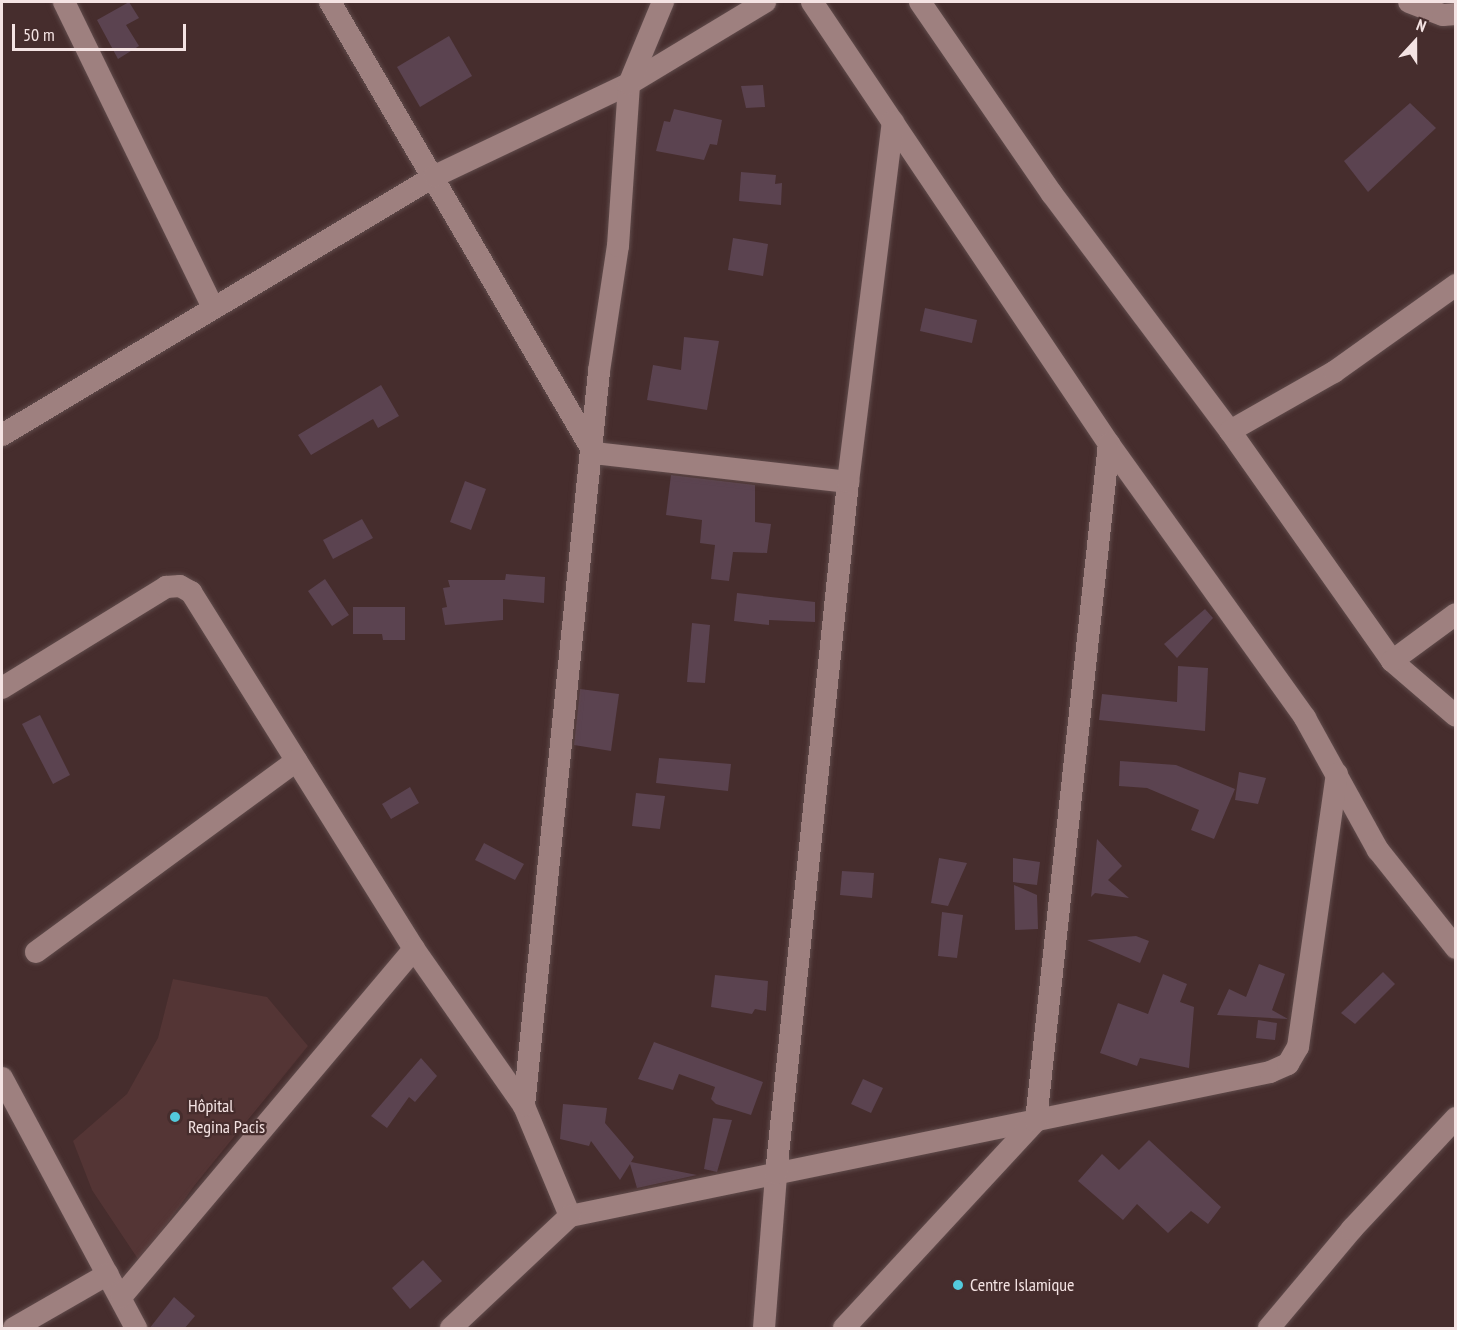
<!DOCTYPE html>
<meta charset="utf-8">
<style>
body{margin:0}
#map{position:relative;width:1457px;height:1330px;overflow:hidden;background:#462d2d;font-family:"PT Sans Narrow",sans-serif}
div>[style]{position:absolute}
.built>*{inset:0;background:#543535}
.building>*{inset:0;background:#5b4350}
.roads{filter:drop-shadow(0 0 2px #604b4b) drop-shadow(0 0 2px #604b4b)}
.minor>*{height:22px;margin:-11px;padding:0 11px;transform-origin:11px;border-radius:11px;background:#9e807f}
.dots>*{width:16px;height:16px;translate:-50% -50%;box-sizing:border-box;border:3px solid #462d2d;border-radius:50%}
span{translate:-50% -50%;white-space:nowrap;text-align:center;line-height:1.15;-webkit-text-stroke:4.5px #462d2d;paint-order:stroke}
.poi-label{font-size:18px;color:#f4e3e3}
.left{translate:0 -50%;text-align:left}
.frame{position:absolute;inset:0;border:3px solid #f4e3e3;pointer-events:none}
.north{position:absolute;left:1385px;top:12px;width:60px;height:60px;-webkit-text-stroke:4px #462d2d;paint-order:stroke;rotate:21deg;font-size:16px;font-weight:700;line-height:24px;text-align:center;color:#f4e3e3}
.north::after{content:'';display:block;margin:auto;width:21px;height:27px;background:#f4e3e3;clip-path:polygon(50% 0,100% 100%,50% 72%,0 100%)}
.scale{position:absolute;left:12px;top:24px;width:174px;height:27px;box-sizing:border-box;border:3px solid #f4e3e3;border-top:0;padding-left:8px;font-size:18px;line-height:21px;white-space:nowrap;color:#f4e3e3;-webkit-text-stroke:4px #462d2d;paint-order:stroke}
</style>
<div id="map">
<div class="built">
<i style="clip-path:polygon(173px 979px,267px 997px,308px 1046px,194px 1186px,140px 1262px,92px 1190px,73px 1141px,127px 1094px,158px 1038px)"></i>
</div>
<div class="building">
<i style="clip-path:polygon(129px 2px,139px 18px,126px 25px,139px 46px,118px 59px,97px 20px)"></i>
<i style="clip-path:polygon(449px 36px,472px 76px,420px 107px,397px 67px)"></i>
<i style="clip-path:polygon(763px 85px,765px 107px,746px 108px,741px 86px)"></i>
<i style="clip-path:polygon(1410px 103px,1436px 128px,1368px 192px,1344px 161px)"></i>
<i style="clip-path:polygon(674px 109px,722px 120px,717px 145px,710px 144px,704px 160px,656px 151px,664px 121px,670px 122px)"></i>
<i style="clip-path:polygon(741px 172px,776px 175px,775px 184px,782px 183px,781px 205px,739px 201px)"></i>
<i style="clip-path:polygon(733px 238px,768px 244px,763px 276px,728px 270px)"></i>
<i style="clip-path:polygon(925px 308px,977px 320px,972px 343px,920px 331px)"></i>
<i style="clip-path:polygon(684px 337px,719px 341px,707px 410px,647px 400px,653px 365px,681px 370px)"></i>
<i style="clip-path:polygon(381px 385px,399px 416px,378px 428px,373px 419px,311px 455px,298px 435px)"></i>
<i style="clip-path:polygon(671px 475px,755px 485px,755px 522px,771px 524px,767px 553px,733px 552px,729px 581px,711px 579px,715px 545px,700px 543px,702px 520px,666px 515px)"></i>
<i style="clip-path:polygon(465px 481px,486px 489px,471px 530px,450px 522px)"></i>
<i style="clip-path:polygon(362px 519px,373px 538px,333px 559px,323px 540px)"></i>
<i style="clip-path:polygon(506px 574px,545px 577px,544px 603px,503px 599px,503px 620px,445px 625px,442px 608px,447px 607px,443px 588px,450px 587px,448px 580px,505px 580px)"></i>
<i style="clip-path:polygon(325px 579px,349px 615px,332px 626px,308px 591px)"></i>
<i style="clip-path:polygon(737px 593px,815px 602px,815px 622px,769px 620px,769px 625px,734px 621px)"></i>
<i style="clip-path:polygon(353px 607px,405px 607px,405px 640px,383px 640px,382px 634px,353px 634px)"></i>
<i style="clip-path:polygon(1205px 609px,1213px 618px,1177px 658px,1164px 644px)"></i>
<i style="clip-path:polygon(692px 623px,710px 625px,705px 683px,687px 682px)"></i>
<i style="clip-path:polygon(1178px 666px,1208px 668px,1205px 731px,1099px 720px,1102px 694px,1177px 702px)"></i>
<i style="clip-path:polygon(580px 689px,619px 694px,611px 751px,574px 745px)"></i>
<i style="clip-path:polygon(40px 715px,70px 775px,53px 784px,22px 724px)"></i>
<i style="clip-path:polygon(659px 758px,731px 764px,728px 791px,656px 783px)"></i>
<i style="clip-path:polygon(1120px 761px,1176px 765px,1235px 789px,1214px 839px,1191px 830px,1199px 810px,1147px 788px,1119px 786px)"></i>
<i style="clip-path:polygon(1239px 772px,1266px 778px,1258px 804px,1235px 800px)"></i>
<i style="clip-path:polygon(410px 787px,419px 803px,391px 819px,382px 804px)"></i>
<i style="clip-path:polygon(636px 793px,665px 796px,660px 829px,632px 826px)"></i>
<i style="clip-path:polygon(1097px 839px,1122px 866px,1108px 880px,1129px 898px,1095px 893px,1091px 897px)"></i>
<i style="clip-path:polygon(484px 843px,524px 864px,515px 880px,475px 860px)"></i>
<i style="clip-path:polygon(939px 858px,967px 863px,948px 906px,931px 903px)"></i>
<i style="clip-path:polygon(1013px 858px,1040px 862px,1037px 885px,1013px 882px)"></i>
<i style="clip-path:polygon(842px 871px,874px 873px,872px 898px,840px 895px)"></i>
<i style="clip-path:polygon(1014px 885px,1037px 895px,1038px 929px,1015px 930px)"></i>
<i style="clip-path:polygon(942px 912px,963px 915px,957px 958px,938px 956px)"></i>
<i style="clip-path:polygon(1136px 936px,1149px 941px,1140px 963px,1087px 940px)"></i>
<i style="clip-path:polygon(1259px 964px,1285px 974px,1272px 1010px,1288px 1019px,1217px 1015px,1229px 989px,1246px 997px)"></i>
<i style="clip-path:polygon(1383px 972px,1395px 984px,1355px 1024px,1341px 1013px)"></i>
<i style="clip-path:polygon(1163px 974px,1187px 984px,1180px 1002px,1194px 1007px,1189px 1068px,1140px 1058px,1137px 1066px,1100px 1053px,1118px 1003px,1148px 1014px)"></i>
<i style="clip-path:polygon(715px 975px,768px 981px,766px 1011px,755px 1009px,752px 1014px,711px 1007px)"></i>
<i style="clip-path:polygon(1258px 1020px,1277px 1023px,1275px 1040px,1256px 1038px)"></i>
<i style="clip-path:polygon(654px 1042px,763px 1082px,751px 1115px,716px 1104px,711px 1099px,715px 1087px,679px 1074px,673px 1090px,638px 1079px)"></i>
<i style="clip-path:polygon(421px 1058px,437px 1076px,415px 1102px,409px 1097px,387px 1128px,371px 1116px)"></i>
<i style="clip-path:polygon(863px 1079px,883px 1088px,871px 1113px,851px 1104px)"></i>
<i style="clip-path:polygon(563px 1104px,607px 1108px,605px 1123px,634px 1157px,631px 1162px,697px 1175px,637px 1188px,630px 1164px,620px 1180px,591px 1141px,589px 1146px,560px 1139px)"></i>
<i style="clip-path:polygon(713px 1118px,732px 1120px,717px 1172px,704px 1169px)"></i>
<i style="clip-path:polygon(1149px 1140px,1221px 1207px,1208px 1224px,1191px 1211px,1168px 1233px,1137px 1204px,1123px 1220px,1078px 1181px,1102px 1154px,1119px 1170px)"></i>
<i style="clip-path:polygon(423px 1260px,442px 1281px,410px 1309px,392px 1288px)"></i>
<i style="clip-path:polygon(174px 1297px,195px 1316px,184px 1329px,149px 1329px)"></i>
</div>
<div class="roads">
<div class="minor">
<i style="left:64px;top:2px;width:339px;rotate:64deg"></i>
<i style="left:330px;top:2px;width:523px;rotate:59.66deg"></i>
<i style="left:594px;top:453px;width:256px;rotate:6.5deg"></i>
<i style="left:812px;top:2px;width:533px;rotate:56.1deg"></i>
<i style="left:1109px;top:444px;width:337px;rotate:54.4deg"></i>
<i style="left:1305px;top:718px;width:151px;rotate:61.1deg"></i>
<i style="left:1378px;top:850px;width:125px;rotate:51.5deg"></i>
<i style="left:920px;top:2px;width:233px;rotate:55.5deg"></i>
<i style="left:1052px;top:194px;width:296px;rotate:53.1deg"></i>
<i style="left:1230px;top:431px;width:281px;rotate:54.8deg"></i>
<i style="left:1392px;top:661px;width:84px;rotate:40.7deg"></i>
<i style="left:1409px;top:2px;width:36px;rotate:21deg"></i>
<i style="left:1443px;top:15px;width:13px;rotate:-4deg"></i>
<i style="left:1230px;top:431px;width:120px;rotate:-29.6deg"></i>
<i style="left:1334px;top:372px;width:150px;rotate:-35.5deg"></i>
<i style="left:2px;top:435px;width:505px;rotate:-30.89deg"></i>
<i style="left:435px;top:176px;width:215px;rotate:-25.4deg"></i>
<i style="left:629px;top:84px;width:159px;rotate:-31.1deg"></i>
<i style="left:1392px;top:661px;width:79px;rotate:-36.3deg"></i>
<i style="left:2px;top:688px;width:193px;rotate:-31.6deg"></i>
<i style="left:166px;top:587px;width:14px;rotate:-4deg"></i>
<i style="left:180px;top:586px;width:13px;rotate:29deg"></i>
<i style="left:191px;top:592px;width:421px;rotate:58deg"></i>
<i style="left:414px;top:949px;width:192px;rotate:55deg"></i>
<i style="left:524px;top:1106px;width:119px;rotate:67.3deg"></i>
<i style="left:570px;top:1216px;width:715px;rotate:-11.62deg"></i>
<i style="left:1270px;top:1072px;width:20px;rotate:-24deg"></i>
<i style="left:1288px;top:1064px;width:20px;rotate:-60deg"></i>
<i style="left:1298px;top:1047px;width:276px;rotate:-81.9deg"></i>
<i style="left:36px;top:952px;width:323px;rotate:-36.3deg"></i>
<i style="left:2px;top:1078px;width:284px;rotate:61.8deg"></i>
<i style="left:524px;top:1106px;width:739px;rotate:-84.17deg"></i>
<i style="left:599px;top:371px;width:126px;rotate:-81.4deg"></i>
<i style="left:618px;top:246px;width:162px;rotate:-86.1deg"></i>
<i style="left:629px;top:84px;width:89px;rotate:-67.5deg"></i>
<i style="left:121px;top:1297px;width:455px;rotate:-49.9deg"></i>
<i style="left:14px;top:1328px;width:108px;rotate:-29.9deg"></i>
<i style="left:451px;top:1328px;width:163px;rotate:-43.3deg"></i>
<i style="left:764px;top:1328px;width:154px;rotate:-85.5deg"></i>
<i style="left:776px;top:1174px;width:696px;rotate:-84.06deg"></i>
<i style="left:848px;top:482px;width:363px;rotate:-82.9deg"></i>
<i style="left:844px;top:1328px;width:282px;rotate:-47.2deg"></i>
<i style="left:1036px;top:1121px;width:681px;rotate:-83.85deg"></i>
<i style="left:1269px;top:1328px;width:129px;rotate:-50deg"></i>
<i style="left:1352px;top:1229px;width:152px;rotate:-46.9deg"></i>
</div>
</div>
<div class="dots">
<i style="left:175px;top:1117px;background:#53cadc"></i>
<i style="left:958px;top:1285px;background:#53cadc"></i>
</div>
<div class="poi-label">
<span class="left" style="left:188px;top:1117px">Hôpital<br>Regina Pacis</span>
<span class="left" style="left:970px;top:1285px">Centre Islamique</span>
</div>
<div class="frame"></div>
<div class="north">N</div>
<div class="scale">50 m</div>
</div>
